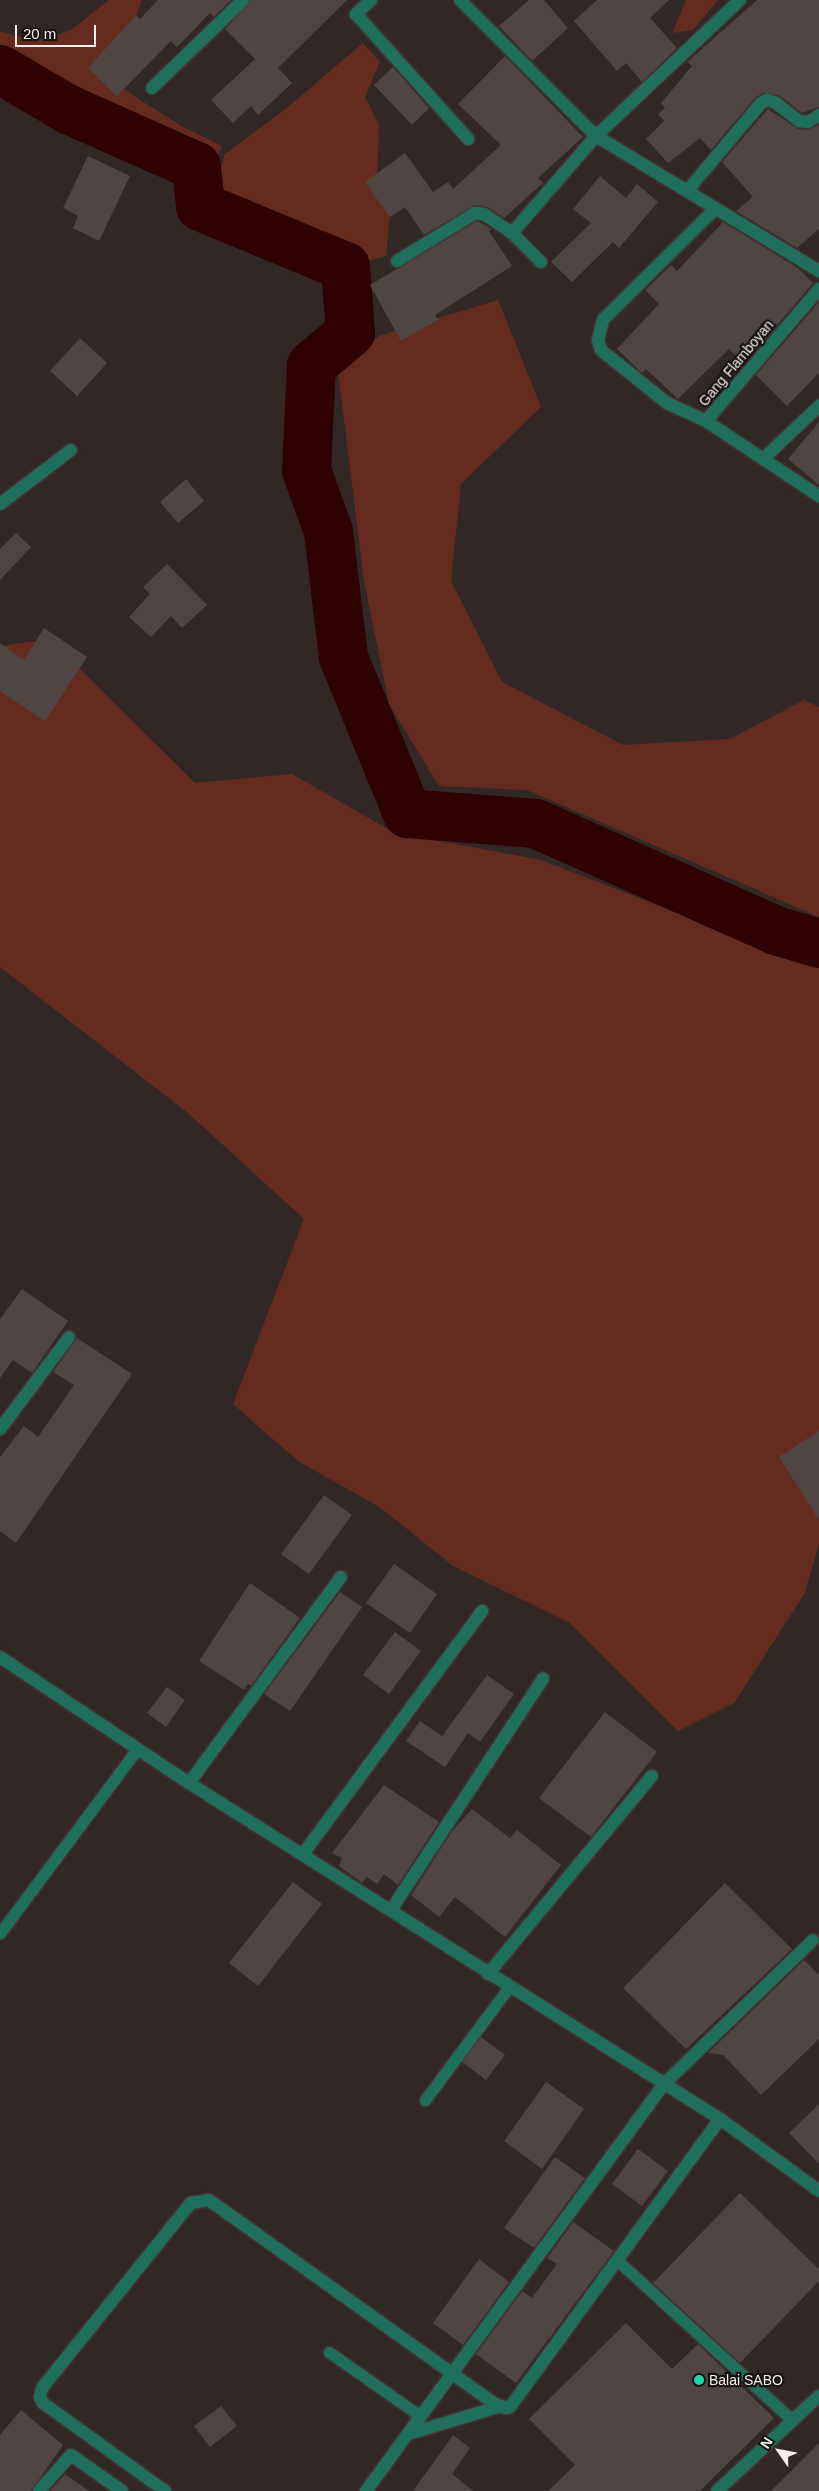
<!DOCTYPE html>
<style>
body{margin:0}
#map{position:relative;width:819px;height:2491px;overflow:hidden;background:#312826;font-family:Helvetica,sans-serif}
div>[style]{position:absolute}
.green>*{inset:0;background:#652b1f}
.river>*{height:49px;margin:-24.5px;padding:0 24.5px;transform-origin:24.5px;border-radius:24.5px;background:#2d0200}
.building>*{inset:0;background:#4f4543}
.roads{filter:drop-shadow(0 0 1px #4c4442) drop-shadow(0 0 1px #4c4442)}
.service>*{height:11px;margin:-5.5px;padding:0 5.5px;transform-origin:5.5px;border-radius:5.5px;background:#1f6f5c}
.minor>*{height:12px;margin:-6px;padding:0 6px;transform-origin:6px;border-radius:6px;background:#1f6f5c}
.tertiary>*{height:12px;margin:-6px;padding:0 6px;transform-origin:6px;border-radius:6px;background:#1f6f5c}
.dots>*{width:14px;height:14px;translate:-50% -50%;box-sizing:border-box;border:2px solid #161211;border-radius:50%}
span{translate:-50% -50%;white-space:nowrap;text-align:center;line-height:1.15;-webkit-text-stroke:4.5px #161211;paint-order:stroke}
.street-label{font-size:14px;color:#f4eeec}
.poi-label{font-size:14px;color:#f4eeec}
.left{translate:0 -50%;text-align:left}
.north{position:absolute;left:754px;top:2426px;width:50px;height:50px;-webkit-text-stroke:4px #161211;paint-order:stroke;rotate:303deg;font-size:14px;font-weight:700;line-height:20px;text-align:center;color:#f4eeec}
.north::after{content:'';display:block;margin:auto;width:18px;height:22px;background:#f4eeec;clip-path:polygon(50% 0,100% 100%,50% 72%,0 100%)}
.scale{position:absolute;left:15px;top:25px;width:81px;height:22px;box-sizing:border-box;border:2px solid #f4eeec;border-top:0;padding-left:6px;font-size:15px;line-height:18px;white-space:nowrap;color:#f4eeec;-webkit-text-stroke:4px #161211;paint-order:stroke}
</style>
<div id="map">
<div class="green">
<i style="clip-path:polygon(109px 0,142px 0,111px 81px,181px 126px,222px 146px,213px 165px,80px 102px,0 55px,0 31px,36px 42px,71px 30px)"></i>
<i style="clip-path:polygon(686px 0,718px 0,693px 30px,672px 33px)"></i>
<i style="clip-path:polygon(363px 43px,380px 62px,365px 97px,379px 125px,377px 176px,390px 215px,386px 256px,368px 261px,320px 238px,275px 224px,212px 193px,225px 154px,287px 108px)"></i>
<i style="clip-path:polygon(498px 300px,541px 407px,461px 484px,451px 581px,502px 682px,623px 745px,730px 739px,804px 700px,819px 707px,819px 917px,527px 790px,439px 786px,389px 704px,364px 581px,338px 371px,379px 336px)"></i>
<i style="clip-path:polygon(50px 639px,195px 783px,292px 774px,393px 832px,541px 860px,716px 928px,819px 963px,819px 1544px,805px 1593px,734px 1703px,678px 1731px,570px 1623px,453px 1566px,381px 1508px,298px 1461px,233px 1404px,304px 1219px,188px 1113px,0 967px,0 646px)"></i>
</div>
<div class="river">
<i style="left:0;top:69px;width:79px;rotate:30.5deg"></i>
<i style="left:68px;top:109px;width:140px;rotate:24deg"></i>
<i style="left:196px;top:166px;width:40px;rotate:84.3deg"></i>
<i style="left:200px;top:206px;width:157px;rotate:22.5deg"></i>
<i style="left:345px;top:266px;width:66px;rotate:85.7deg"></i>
<i style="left:350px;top:332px;width:51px;rotate:139.8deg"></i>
<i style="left:311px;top:365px;width:105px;rotate:92.7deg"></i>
<i style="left:306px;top:470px;width:65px;rotate:70.2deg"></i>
<i style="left:328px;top:531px;width:127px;rotate:83.2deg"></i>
<i style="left:343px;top:657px;width:169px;rotate:67.7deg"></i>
<i style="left:407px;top:813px;width:128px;rotate:4.5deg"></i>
<i style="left:535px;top:823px;width:263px;rotate:24deg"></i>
<i style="left:775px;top:930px;width:46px;rotate:16.5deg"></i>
</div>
<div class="building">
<i style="clip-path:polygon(158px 0,231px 0,214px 17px,210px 13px,177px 47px,171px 41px,117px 96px,88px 68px,136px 15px,140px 19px)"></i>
<i style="clip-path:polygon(251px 0,347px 0,278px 68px,292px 83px,258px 115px,251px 106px,233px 123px,211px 100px,255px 59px,225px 29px)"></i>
<i style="clip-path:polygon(529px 0,544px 0,568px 28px,532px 61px,499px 26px)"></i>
<i style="clip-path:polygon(597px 0,669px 0,650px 18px,677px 48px,642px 82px,626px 63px,617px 71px,574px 21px)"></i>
<i style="clip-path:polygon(757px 0,819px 0,819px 107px,802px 113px,779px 95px,763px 93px,755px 98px,711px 150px,700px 138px,668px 163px,646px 139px,664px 121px,658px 114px,665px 108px,661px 103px,692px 66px,687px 62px)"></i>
<i style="clip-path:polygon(505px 56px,583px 137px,538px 178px,543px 183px,504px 218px,488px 207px,475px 205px,424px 235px,405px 207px,390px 217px,365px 182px,405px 153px,433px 192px,448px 182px,453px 189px,501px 145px,458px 104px)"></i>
<i style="clip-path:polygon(393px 67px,429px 108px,412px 125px,374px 85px)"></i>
<i style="clip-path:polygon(768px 109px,798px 129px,808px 130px,819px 125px,819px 229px,797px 248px,736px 211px,753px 197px,722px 162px)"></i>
<i style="clip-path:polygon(88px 156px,130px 176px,99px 241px,73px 228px,78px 216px,63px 208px)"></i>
<i style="clip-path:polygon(600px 176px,626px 198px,637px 184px,658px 202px,619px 248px,613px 242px,572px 282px,551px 262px,591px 223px,573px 209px)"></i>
<i style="clip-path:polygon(477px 221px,492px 229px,489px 231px,512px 266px,435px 315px,438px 320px,401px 341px,370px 285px)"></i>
<i style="clip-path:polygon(723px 222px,798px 268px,813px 283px,744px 364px,729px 349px,678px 399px,646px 369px,642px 373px,617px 349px,659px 304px,645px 290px,671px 265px,677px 271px)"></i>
<i style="clip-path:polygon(819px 302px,819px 373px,787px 406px,756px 375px)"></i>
<i style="clip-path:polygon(80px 338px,107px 363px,77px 396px,50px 371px)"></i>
<i style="clip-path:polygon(819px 422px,819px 485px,788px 459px)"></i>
<i style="clip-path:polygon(186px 479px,204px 501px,178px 523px,160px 502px)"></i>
<i style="clip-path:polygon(16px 533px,31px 547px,0 580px,0 549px)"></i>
<i style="clip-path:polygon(167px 564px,207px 605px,182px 628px,171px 616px,151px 637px,129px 617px,150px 594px,143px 587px)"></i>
<i style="clip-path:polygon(44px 628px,87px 657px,45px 721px,0 691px,0 643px,24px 660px)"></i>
<i style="clip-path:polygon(22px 1289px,68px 1321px,32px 1373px,13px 1360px,0 1378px,0 1319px)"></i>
<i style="clip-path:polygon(77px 1338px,132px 1374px,16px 1543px,0 1531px,0 1457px,24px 1426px,38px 1437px,74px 1385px,53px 1372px)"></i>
<i style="clip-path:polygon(819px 1431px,819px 1520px,779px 1457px)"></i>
<i style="clip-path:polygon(324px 1495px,352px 1515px,309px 1574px,281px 1554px)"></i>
<i style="clip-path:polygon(394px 1564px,437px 1594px,410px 1633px,366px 1603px)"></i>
<i style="clip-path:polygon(250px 1583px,300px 1618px,251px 1686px,248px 1684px,244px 1690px,199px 1661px)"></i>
<i style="clip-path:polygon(340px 1592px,362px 1607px,290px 1711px,264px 1694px)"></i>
<i style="clip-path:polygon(395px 1632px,421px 1651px,389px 1694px,363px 1675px)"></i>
<i style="clip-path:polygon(487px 1675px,514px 1694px,480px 1742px,468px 1733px,445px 1767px,406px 1741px,420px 1721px,442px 1736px)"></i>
<i style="clip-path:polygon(167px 1687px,185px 1700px,166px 1727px,147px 1713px)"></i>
<i style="clip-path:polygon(605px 1712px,657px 1752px,591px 1837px,539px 1798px)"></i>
<i style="clip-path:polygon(384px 1785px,439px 1822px,398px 1885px,384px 1874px,377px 1884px,367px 1877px,362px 1883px,339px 1866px,342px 1858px,332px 1853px)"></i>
<i style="clip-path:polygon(472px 1809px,510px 1838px,517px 1830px,561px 1865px,505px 1937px,455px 1897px,439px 1917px,411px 1895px,452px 1831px)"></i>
<i style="clip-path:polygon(293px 1882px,322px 1904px,258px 1986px,229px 1963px)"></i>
<i style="clip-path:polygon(725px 1883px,792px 1949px,686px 2049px,623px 1988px)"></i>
<i style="clip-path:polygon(804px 1960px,819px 1975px,819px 2039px,761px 2095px,723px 2055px,708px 2053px)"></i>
<i style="clip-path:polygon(481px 2037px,505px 2055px,486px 2080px,462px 2062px)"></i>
<i style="clip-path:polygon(546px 2082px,584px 2109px,542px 2169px,504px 2141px)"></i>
<i style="clip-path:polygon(819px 2104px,819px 2164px,789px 2133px)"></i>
<i style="clip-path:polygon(638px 2149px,668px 2171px,642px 2206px,612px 2184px)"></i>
<i style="clip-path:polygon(555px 2157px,585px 2178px,534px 2248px,504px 2228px)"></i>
<i style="clip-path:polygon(740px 2193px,819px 2269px,819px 2281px,740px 2363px,653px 2283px)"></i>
<i style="clip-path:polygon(573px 2222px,614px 2251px,516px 2383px,476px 2354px,522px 2291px,532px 2298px,557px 2264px,547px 2258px)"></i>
<i style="clip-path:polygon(479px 2259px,509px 2282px,463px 2345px,433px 2323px)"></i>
<i style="clip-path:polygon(626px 2323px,672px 2369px,698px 2344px,774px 2418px,700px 2491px,548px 2491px,575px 2465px,529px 2419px)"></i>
<i style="clip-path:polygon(221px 2406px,237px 2426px,210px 2447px,194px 2426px)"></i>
<i style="clip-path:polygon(21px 2410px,63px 2445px,31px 2491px,0 2491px,0 2435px)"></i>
<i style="clip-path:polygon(453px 2435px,470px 2448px,452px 2474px,473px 2491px,413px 2491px)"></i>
<i style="clip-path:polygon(819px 2443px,819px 2491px,771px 2491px)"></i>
<i style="clip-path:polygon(65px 2474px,89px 2491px,50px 2491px)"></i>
</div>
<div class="roads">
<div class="service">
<i style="left:0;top:1933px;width:229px;rotate:-53.3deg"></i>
<i style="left:425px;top:2100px;width:141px;rotate:-53.4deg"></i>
<i style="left:618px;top:2261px;width:234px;rotate:42.4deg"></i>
<i style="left:329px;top:2352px;width:111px;rotate:35.1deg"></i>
</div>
<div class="minor">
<i style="left:371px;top:0;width:21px;rotate:137deg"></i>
<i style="left:356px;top:14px;width:168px;rotate:48.1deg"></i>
<i style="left:460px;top:0;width:192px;rotate:45deg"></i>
<i style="left:596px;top:136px;width:261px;rotate:31.2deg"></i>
<i style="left:152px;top:88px;width:127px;rotate:-44deg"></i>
<i style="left:687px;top:191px;width:115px;rotate:-49.9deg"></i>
<i style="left:761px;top:103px;width:7px;rotate:-27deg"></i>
<i style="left:767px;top:100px;width:9px;rotate:18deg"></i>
<i style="left:776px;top:103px;width:29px;rotate:38deg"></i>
<i style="left:799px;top:121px;width:9px;rotate:6deg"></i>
<i style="left:808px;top:122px;width:13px;rotate:-32deg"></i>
<i style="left:715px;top:209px;width:158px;rotate:135.3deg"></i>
<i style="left:603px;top:320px;width:21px;rotate:104deg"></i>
<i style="left:598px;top:340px;width:10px;rotate:73deg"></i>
<i style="left:601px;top:350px;width:85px;rotate:38.8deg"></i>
<i style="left:667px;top:403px;width:43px;rotate:24.8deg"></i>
<i style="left:706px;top:421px;width:136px;rotate:33.6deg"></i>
<i style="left:397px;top:261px;width:92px;rotate:-31.6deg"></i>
<i style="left:475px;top:213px;width:9px;rotate:6deg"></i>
<i style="left:484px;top:214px;width:34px;rotate:34deg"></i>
<i style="left:541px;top:262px;width:41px;rotate:-135deg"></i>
<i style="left:512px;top:233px;width:128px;rotate:-49.1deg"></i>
<i style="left:596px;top:136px;width:198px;rotate:-43.4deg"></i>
<i style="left:706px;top:421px;width:174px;rotate:-49.4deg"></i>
<i style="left:764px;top:458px;width:76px;rotate:-43.4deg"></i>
<i style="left:0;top:504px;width:89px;rotate:-37.3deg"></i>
<i style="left:0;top:1429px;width:115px;rotate:-53.1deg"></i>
<i style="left:0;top:1657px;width:227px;rotate:33.7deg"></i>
<i style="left:189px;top:1783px;width:628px;rotate:32.32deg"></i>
<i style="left:720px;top:2119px;width:122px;rotate:36deg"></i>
<i style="left:189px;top:1783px;width:256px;rotate:-53.6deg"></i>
<i style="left:303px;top:1854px;width:302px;rotate:-53.6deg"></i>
<i style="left:391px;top:1910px;width:277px;rotate:-56.7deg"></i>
<i style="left:488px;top:1974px;width:257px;rotate:-50.4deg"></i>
<i style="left:408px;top:2434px;width:94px;rotate:-16.7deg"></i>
<i style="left:39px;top:2491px;width:48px;rotate:-48.4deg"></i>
<i style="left:71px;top:2455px;width:62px;rotate:35.2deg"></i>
<i style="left:165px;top:2491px;width:150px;rotate:-144.2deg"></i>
<i style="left:43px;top:2403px;width:7px;rotate:-117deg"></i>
<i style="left:40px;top:2397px;width:9px;rotate:-77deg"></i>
<i style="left:42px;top:2388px;width:238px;rotate:-51.2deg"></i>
<i style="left:191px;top:2203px;width:18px;rotate:-9deg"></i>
<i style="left:209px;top:2200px;width:351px;rotate:35.5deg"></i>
<i style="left:495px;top:2404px;width:12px;rotate:20deg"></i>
<i style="left:506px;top:2408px;width:4px;rotate:-14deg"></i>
<i style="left:510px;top:2407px;width:356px;rotate:-53.9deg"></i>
<i style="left:366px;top:2491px;width:504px;rotate:-53.79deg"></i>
<i style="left:664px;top:2084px;width:207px;rotate:-44deg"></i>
</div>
<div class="tertiary">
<i style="left:717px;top:2491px;width:139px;rotate:-43deg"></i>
</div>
</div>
<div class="dots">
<i style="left:699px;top:2380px;background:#1fd5b0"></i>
</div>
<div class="street-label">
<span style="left:736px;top:363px;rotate:-50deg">Gang Flamboyan</span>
</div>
<div class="poi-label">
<span class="left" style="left:709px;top:2380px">Balai SABO</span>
</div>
<div class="north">N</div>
<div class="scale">20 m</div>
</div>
